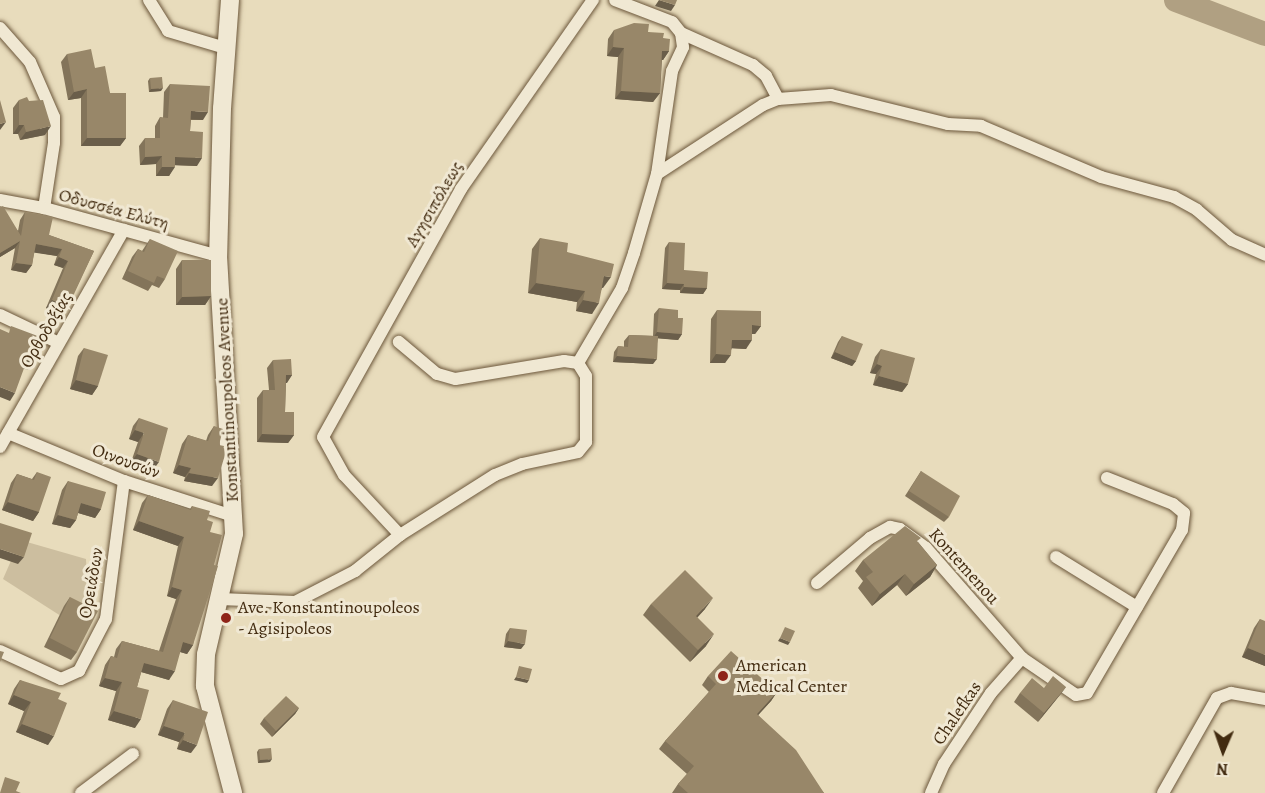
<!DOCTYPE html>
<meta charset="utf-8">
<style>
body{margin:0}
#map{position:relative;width:1265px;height:793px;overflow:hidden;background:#e8dcbc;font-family:Alegreya,serif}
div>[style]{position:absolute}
.green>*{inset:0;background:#ccbe9f}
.river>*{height:24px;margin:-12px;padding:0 12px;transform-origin:12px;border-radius:12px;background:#b0a082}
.roads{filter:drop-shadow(0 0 2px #6c573b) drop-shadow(0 0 2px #6c573b)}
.street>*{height:12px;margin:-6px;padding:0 6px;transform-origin:6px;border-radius:6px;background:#f0e8d3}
.secondary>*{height:18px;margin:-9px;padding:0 9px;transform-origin:9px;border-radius:9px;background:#f0e8d3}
.wall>*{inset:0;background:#83745a}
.shaded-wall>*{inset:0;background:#6a5e4a}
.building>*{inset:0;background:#988769}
.dots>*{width:16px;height:16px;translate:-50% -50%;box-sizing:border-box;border:3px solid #f0e8d3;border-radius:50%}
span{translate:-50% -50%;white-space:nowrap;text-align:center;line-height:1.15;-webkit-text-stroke:6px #f0e8d3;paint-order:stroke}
.street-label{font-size:18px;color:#422b10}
.poi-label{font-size:18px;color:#422b10}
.left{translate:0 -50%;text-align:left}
.north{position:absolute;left:1193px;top:721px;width:60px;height:60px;-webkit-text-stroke:4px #f0e8d3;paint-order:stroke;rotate:182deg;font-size:16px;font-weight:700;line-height:24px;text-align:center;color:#422b10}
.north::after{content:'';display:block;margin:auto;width:21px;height:27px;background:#422b10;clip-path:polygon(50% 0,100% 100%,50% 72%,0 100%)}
</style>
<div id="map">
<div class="green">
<i style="clip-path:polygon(20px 540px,86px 559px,88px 606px,75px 625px,3px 579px)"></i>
</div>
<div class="river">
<i style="left:1176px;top:0;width:95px;rotate:20.9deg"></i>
</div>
<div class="roads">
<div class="street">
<i style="left:149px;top:0;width:36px;rotate:58deg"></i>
<i style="left:168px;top:31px;width:59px;rotate:16.6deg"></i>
<i style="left:0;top:28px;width:45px;rotate:48.6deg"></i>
<i style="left:30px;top:62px;width:60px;rotate:66.4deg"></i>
<i style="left:54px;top:117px;width:26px;rotate:90deg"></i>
<i style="left:54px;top:143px;width:66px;rotate:98.7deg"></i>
<i style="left:681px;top:33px;width:79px;rotate:24deg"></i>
<i style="left:753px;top:65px;width:17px;rotate:40deg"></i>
<i style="left:766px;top:76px;width:26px;rotate:62deg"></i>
<i style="left:657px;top:174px;width:126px;rotate:-33.1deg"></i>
<i style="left:763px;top:105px;width:16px;rotate:-22deg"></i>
<i style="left:778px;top:99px;width:53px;rotate:-4.3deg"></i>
<i style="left:831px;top:95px;width:121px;rotate:13.9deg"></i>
<i style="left:948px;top:124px;width:33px;rotate:3deg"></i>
<i style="left:981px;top:126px;width:130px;rotate:23deg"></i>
<i style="left:1101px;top:177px;width:76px;rotate:15.3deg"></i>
<i style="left:1174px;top:197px;width:26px;rotate:29deg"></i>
<i style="left:1197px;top:210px;width:46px;rotate:40.6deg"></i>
<i style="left:1232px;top:240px;width:36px;rotate:24deg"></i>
<i style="left:0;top:200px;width:45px;rotate:10.3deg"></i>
<i style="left:44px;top:208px;width:180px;rotate:15.4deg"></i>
<i style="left:0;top:315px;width:65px;rotate:25.4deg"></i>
<i style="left:578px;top:363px;width:87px;rotate:-59.6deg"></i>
<i style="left:622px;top:288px;width:37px;rotate:-71deg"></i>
<i style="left:634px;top:253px;width:82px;rotate:-73.8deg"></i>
<i style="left:657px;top:174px;width:104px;rotate:-81.7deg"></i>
<i style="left:672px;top:71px;width:26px;rotate:-65deg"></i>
<i style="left:683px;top:47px;width:14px;rotate:-98deg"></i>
<i style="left:681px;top:33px;width:14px;rotate:-129deg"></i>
<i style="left:672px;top:22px;width:61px;rotate:-158.9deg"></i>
<i style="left:8px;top:433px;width:126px;rotate:22.5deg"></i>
<i style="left:124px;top:481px;width:114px;rotate:17.8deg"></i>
<i style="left:0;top:447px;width:250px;rotate:-60.3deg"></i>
<i style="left:400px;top:535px;width:82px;rotate:-133deg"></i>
<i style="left:344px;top:475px;width:43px;rotate:-118.9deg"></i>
<i style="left:323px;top:437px;width:284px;rotate:-60.9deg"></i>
<i style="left:461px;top:189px;width:231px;rotate:-55.1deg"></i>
<i style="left:1056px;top:557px;width:95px;rotate:31.7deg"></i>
<i style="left:817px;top:583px;width:70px;rotate:-40.3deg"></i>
<i style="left:870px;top:538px;width:23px;rotate:-29deg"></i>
<i style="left:890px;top:527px;width:10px;rotate:11deg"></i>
<i style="left:900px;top:529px;width:32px;rotate:36deg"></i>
<i style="left:926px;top:548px;width:146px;rotate:48.9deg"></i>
<i style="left:1022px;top:658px;width:65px;rotate:34.4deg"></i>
<i style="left:1076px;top:695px;width:11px;rotate:-10deg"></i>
<i style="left:1087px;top:693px;width:189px;rotate:-59.8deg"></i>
<i style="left:1182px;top:530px;width:17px;rotate:-83deg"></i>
<i style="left:1184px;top:513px;width:14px;rotate:-141deg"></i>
<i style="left:1173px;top:504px;width:71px;rotate:-158.5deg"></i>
<i style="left:220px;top:599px;width:75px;rotate:2.3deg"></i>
<i style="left:295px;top:602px;width:68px;rotate:-27.3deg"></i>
<i style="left:355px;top:571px;width:58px;rotate:-38.7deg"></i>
<i style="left:400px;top:535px;width:112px;rotate:-32.3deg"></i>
<i style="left:495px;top:475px;width:29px;rotate:-22deg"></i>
<i style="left:522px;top:464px;width:57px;rotate:-12.1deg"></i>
<i style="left:578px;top:452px;width:13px;rotate:-51deg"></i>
<i style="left:586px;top:442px;width:66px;rotate:-90deg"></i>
<i style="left:586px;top:376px;width:15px;rotate:-122deg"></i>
<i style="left:578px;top:363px;width:14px;rotate:-172deg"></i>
<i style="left:564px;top:361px;width:110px;rotate:170.6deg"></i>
<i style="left:455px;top:379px;width:19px;rotate:-164deg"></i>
<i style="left:437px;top:374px;width:50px;rotate:-139.9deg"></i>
<i style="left:0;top:651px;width:67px;rotate:24.7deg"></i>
<i style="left:61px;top:679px;width:20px;rotate:-24deg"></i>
<i style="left:79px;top:671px;width:59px;rotate:-62.6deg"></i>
<i style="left:106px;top:619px;width:139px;rotate:-82.6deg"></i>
<i style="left:81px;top:793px;width:65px;rotate:-36.9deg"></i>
<i style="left:931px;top:793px;width:32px;rotate:-66deg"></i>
<i style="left:944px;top:764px;width:85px;rotate:-56.5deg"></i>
<i style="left:991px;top:693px;width:47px;rotate:-48.5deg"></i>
<i style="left:1163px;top:793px;width:109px;rotate:-60.4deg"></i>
<i style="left:1217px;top:698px;width:15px;rotate:-20deg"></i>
<i style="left:1231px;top:693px;width:35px;rotate:10deg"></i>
</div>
<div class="secondary">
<i style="left:230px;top:0;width:108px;rotate:94.2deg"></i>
<i style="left:222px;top:108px;width:148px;rotate:91.5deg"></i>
<i style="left:218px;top:256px;width:278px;rotate:86.7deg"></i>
<i style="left:234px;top:534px;width:123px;rotate:103.1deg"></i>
<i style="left:206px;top:654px;width:32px;rotate:92deg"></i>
<i style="left:205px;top:686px;width:111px;rotate:75.3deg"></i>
</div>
</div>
<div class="wall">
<i style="clip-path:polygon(614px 30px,648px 32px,663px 38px,669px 51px,663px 60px,662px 60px,660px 93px,653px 102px,615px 99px,618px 57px,607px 56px,608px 39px)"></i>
<i style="clip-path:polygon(67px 54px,95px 68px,110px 93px,126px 138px,120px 146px,81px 146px,81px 98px,68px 100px,61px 62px)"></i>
<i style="clip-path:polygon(150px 78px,161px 91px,149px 92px,148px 81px)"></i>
<i style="clip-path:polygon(170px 84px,203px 120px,191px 120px,190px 131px,197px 166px,175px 165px,169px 176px,156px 176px,156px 164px,140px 165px,139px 146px,145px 138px,155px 138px,155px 126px,160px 117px,163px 118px,164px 92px)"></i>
<i style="clip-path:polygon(19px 100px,45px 135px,20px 140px,18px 134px,13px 134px,13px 108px)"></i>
<i style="clip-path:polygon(0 208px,18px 231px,20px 220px,25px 212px,49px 235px,94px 251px,63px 315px,46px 308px,63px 268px,54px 265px,57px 256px,34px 252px,32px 265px,26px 273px,11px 270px,15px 248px,0 257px)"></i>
<i style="clip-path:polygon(540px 238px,567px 252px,603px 288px,602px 288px,592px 314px,576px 311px,577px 302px,528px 293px,532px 249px)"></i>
<i style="clip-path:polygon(150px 239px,165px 279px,159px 288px,152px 285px,148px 291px,122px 279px,132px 257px,138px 249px,142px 251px)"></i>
<i style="clip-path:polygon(669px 242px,684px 270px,707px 288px,703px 294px,680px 293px,680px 290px,662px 289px,665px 248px)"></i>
<i style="clip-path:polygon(182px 260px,211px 296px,205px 305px,176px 305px,176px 269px)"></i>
<i style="clip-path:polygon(659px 308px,678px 318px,682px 334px,678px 340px,658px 338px,653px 364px,613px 362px,614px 352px,618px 346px,624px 347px,624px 341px,629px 335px,653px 336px,654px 314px)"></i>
<i style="clip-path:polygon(717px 310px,761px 326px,755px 334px,752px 334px,746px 349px,732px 348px,725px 363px,710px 363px,711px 319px)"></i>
<i style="clip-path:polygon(842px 336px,856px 361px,852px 366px,831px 358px,838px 342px)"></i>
<i style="clip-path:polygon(84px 348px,98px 386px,92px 395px,70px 389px,78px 356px)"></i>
<i style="clip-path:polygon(881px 349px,908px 384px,902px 392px,873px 385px,876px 374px,870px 373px,875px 357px)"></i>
<i style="clip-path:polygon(273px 360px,292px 375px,286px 383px,285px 412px,294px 435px,288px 443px,257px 442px,257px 398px,263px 390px,269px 390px,267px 368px)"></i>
<i style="clip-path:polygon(139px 418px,153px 470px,131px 462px,138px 442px,129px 439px,133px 426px)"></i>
<i style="clip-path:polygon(214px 426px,219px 445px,212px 486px,184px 481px,185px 477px,173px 473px,182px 444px,188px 435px,206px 441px,208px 435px)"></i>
<i style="clip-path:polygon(921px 471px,949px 517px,944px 522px,905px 496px)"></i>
<i style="clip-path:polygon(37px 472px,39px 512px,33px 521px,2px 510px,11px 483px,17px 474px,32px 479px)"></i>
<i style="clip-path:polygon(68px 481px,101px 509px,95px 518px,78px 513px,76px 520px,70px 528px,52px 524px,62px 490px)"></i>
<i style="clip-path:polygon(148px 495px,190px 509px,192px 506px,207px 520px,210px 532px,193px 645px,187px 654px,180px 652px,169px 680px,141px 672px,137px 687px,135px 728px,108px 720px,116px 691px,99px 686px,105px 665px,111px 656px,114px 657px,116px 649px,122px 641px,159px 651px,176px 599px,167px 596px,178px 546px,133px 530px,142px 503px)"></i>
<i style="clip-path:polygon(918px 542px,937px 565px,930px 577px,906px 596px,897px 585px,872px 606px,858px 588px,863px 581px,855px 571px,863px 560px)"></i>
<i style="clip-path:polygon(70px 597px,77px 652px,71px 660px,44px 647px,64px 606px)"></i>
<i style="clip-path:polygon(651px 604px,705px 609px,697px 618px,706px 646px,690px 662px,643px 615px)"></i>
<i style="clip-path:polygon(1260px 619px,1265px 666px,1242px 657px,1254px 628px)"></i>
<i style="clip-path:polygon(510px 628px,521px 649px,504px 647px,506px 634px)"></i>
<i style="clip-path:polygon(708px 676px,777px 692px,771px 701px,758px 715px,824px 793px,672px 793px,678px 784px,687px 774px,659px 749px,665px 741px,709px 692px,702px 685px)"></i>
<i style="clip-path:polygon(20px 680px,58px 699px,48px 745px,16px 732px,24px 711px,8px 704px,14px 689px)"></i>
<i style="clip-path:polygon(1066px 687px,1038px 722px,1014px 702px,1020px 693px,1044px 688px)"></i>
<i style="clip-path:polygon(173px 700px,191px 753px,177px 749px,179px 742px,158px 735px,167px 709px)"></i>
<i style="clip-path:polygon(299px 708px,295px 714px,272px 737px,260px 724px,264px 718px)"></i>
<i style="clip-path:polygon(259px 749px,270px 762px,258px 763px,257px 752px)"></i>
</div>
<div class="shaded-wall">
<i style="clip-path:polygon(659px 0,675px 5px,671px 11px,655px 6px)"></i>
<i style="clip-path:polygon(613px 47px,624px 48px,618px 57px,607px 56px)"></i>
<i style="clip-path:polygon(662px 51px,669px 51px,663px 60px,656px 59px)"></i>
<i style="clip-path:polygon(163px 88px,161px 91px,149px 92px,151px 89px)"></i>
<i style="clip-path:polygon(87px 89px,81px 98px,68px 100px,74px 92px)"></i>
<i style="clip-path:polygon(621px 91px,660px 93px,653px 102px,615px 99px)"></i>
<i style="clip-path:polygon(191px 111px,208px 112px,203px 120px,185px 119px)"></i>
<i style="clip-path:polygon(6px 122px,0 130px,0 124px)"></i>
<i style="clip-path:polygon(19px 125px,24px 125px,18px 134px,13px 134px)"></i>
<i style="clip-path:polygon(51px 126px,45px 135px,20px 140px,26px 132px)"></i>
<i style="clip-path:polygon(87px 138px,126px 138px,120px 146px,81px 146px)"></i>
<i style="clip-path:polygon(162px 156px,156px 164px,140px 165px,145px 157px)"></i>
<i style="clip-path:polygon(175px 157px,202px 158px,197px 166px,169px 165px)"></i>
<i style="clip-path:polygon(162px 167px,175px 167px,169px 176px,156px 176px)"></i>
<i style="clip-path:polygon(20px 241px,15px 248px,0 257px,0 253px)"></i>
<i style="clip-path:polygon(36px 244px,62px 249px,57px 256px,30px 252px)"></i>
<i style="clip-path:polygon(59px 257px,68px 261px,63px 268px,54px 265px)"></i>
<i style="clip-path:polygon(16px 263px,32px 265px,26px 273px,11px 270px)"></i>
<i style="clip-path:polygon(604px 276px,611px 277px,603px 288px,596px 287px)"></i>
<i style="clip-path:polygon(536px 283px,585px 291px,577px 302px,528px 293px)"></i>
<i style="clip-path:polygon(667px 283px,684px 284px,680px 290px,662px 289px)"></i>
<i style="clip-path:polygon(684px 287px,707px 288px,703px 294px,680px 293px)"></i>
<i style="clip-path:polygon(211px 296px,205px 305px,176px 305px,182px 297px)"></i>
<i style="clip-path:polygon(52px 300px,68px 307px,63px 315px,46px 308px)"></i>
<i style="clip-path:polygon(583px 300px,599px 303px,592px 314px,576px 311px)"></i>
<i style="clip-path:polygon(752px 325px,761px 326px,755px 334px,746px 334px)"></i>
<i style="clip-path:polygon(657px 332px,682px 334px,678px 340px,653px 338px)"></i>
<i style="clip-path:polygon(732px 340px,752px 340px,746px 349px,726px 348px)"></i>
<i style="clip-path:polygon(835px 352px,856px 361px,852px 366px,831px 358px)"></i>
<i style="clip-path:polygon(716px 354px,731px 355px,725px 363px,710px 363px)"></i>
<i style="clip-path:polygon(617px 356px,657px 359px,653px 364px,613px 362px)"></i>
<i style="clip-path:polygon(27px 360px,34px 363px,29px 370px,21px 368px)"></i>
<i style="clip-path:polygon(877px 364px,882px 366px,876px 374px,870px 373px)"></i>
<i style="clip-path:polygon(286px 375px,292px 375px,287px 383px,281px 383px)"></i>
<i style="clip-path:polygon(879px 376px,908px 384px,902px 392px,873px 385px)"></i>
<i style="clip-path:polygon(76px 380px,98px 386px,92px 395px,70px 389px)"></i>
<i style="clip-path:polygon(0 387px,15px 393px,10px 401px,0 397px)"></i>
<i style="clip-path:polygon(135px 430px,144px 433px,138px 442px,129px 439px)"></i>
<i style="clip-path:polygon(262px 434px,294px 435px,288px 443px,257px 442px)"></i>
<i style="clip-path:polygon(137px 454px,159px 462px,153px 470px,131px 462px)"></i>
<i style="clip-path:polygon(179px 465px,191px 468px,185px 477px,173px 473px)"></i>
<i style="clip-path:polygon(189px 473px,218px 478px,212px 486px,184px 481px)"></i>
<i style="clip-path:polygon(8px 502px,39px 512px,33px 521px,2px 510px)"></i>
<i style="clip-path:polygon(81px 503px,101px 509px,95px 518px,75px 512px)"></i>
<i style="clip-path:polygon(58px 515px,76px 520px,70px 528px,52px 524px)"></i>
<i style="clip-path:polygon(139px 521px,184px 537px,178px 546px,133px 530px)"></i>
<i style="clip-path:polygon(0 549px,24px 557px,18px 564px,0 558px)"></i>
<i style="clip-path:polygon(937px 565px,930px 577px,906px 596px,914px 584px)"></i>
<i style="clip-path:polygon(905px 574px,897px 585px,872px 606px,880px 594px)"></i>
<i style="clip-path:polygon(172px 587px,182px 590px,176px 599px,167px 596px)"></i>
<i style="clip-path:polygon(713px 598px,705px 609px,688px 627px,696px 616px)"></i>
<i style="clip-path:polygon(714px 634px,706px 646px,690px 662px,698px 650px)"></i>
<i style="clip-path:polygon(780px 638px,790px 642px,788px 645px,778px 641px)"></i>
<i style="clip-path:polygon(508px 641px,525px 644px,521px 649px,504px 647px)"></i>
<i style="clip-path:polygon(183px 642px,193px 645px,187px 654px,177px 651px)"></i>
<i style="clip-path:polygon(1248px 648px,1265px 655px,1265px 666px,1242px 657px)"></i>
<i style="clip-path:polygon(144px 663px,175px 671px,169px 680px,138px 671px)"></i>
<i style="clip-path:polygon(516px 677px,529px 680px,527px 683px,514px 680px)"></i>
<i style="clip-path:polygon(105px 678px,122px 682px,116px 691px,99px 686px)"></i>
<i style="clip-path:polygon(1066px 687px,1060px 695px,1038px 722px,1044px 713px)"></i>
<i style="clip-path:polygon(777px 692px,771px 701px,751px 723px,757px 714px)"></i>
<i style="clip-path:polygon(14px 695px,31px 702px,24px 711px,8px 704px)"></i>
<i style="clip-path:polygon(299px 708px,295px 714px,272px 737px,276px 731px)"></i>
<i style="clip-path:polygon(114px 711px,141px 719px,135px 728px,108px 720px)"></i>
<i style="clip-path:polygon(22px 724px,54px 736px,48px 745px,16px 732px)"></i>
<i style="clip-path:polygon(164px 726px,185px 733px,179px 742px,158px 735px)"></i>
<i style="clip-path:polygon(183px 740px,197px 745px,191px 753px,177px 749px)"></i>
<i style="clip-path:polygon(272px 759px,270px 762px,258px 763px,260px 760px)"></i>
</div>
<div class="building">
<i style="clip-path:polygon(659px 0,677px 0,675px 5px)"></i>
<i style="clip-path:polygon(634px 23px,649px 24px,648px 32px,664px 33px,663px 38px,670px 39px,669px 51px,662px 51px,660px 93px,621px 91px,624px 48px,613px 47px,614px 30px)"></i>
<i style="clip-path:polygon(91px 49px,95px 68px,105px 66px,110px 93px,126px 93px,126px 138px,87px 138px,87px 89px,74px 92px,67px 54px)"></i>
<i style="clip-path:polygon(162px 77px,163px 88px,151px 89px,150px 78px)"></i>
<i style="clip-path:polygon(170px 84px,210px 86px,208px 112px,191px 111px,190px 131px,203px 132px,202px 158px,175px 157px,175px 167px,162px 167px,162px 156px,145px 157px,145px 138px,160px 138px,160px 117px,168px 118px)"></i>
<i style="clip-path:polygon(27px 97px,29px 101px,43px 100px,51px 126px,26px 132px,24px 125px,19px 125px,19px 100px)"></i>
<i style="clip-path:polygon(0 100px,6px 122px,0 124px)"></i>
<i style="clip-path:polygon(3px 206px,21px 236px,25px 212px,53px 217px,49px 235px,94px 251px,68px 307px,52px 300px,68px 261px,59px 257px,62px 249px,36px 244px,32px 265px,16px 263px,20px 241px,0 253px,0 208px)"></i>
<i style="clip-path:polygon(540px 238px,568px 243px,567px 252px,614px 264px,611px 277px,604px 276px,599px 303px,583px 300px,585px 291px,536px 283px)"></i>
<i style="clip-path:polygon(150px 239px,178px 251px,165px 279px,157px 276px,154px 283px,128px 271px,138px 249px,144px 252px)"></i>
<i style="clip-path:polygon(669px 242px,685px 243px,684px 270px,708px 272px,707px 288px,684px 287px,684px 284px,667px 283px)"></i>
<i style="clip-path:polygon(182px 260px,211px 260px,211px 296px,182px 297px)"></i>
<i style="clip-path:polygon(659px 308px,678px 310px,678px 318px,683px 318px,682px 334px,657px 332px)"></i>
<i style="clip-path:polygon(717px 310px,761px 311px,761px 326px,752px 325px,752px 340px,732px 340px,731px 355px,716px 354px)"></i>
<i style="clip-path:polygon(11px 326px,43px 338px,34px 363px,27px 360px,15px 393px,0 387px,0 329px,9px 333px)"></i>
<i style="clip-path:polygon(629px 335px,658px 336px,657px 359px,617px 356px,618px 346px,628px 347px)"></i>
<i style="clip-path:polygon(842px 336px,863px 344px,856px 361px,835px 352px)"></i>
<i style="clip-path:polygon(84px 348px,108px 355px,98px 386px,76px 380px)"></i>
<i style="clip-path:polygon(881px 349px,915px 358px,908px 384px,879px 376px,882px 366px,877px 364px)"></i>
<i style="clip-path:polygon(291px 359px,292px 375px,286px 375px,285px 412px,294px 412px,294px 435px,262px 434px,263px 390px,275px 390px,273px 360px)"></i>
<i style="clip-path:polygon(139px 418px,168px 428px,159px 462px,137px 454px,144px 433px,135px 430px)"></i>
<i style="clip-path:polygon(214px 426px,223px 429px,219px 445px,224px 446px,225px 455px,218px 478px,189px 473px,191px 468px,179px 465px,188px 435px,208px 441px)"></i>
<i style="clip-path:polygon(921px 471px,960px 496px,949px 517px,909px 491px)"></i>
<i style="clip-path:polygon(37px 472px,51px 477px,39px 512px,8px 502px,17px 474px,34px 480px)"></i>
<i style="clip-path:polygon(68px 481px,106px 492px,101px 509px,81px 503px,76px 520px,58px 515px)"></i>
<i style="clip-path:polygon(148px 495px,191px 510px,192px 506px,210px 511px,207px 520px,213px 522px,210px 532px,222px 535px,214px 565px,218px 566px,193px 645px,183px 642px,175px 671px,144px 663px,137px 687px,149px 690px,141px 719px,114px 711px,122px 682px,105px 678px,111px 656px,117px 658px,122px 641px,163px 652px,182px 590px,172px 587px,184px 537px,139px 521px)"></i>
<i style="clip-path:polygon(0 523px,32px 533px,24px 557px,0 549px)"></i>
<i style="clip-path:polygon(905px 526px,921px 538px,917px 541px,937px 565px,914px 584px,905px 574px,880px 594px,866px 577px,873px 572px,863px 560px)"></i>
<i style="clip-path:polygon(685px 570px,713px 598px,696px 616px,714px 634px,698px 650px,651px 604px)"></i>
<i style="clip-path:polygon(70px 597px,98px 611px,77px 652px,50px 638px)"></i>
<i style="clip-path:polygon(1260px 619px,1265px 621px,1265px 655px,1248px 648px)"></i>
<i style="clip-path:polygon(785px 627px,795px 631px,790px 642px,780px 638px)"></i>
<i style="clip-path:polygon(510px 628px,527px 630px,525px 644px,508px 641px)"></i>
<i style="clip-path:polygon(0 651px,4px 652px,0 662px)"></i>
<i style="clip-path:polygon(731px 651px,777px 692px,757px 714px,796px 750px,824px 793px,688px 793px,678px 784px,694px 766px,665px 741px,716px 684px,708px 676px)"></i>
<i style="clip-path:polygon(519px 666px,532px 669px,529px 680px,516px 677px)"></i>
<i style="clip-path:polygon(1053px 676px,1066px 687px,1044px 713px,1020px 693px,1032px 678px,1044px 688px)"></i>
<i style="clip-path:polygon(20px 680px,61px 693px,58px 699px,67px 703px,54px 736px,22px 724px,31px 702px,14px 695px)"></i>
<i style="clip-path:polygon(286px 696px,299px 708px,276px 731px,264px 718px)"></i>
<i style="clip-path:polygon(173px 700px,208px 712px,197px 745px,183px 740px,185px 733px,164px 726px)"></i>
<i style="clip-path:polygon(271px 748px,272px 759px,260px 760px,259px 749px)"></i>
<i style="clip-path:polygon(5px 777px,20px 782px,16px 791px,21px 793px,0 793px)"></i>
</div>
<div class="dots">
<i style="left:226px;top:618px;background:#8f2418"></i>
<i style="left:723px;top:676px;background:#8f2418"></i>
</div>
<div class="street-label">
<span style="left:434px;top:204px;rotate:-60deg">Αγησιπόλεως</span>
<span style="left:114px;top:209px;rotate:15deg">Οδυσσέα Ελύτη</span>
<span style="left:46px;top:330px;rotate:-60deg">Ορθοδοξίας</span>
<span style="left:227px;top:400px;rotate:-93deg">Konstantinoupoleos Avenue</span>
<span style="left:126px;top:461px;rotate:20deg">Οινουσών</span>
<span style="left:964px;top:566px;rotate:48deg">Kontemenou</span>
<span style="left:91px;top:583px;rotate:-80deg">Ορειάδων</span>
<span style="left:957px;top:713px;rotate:-56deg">Chalefkas</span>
</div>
<div class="poi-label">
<span class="left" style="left:238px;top:618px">Ave. Konstantinoupoleos<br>- Agisipoleos</span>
<span class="left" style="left:736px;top:676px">American<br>Medical Center</span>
</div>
<div class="north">N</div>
</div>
